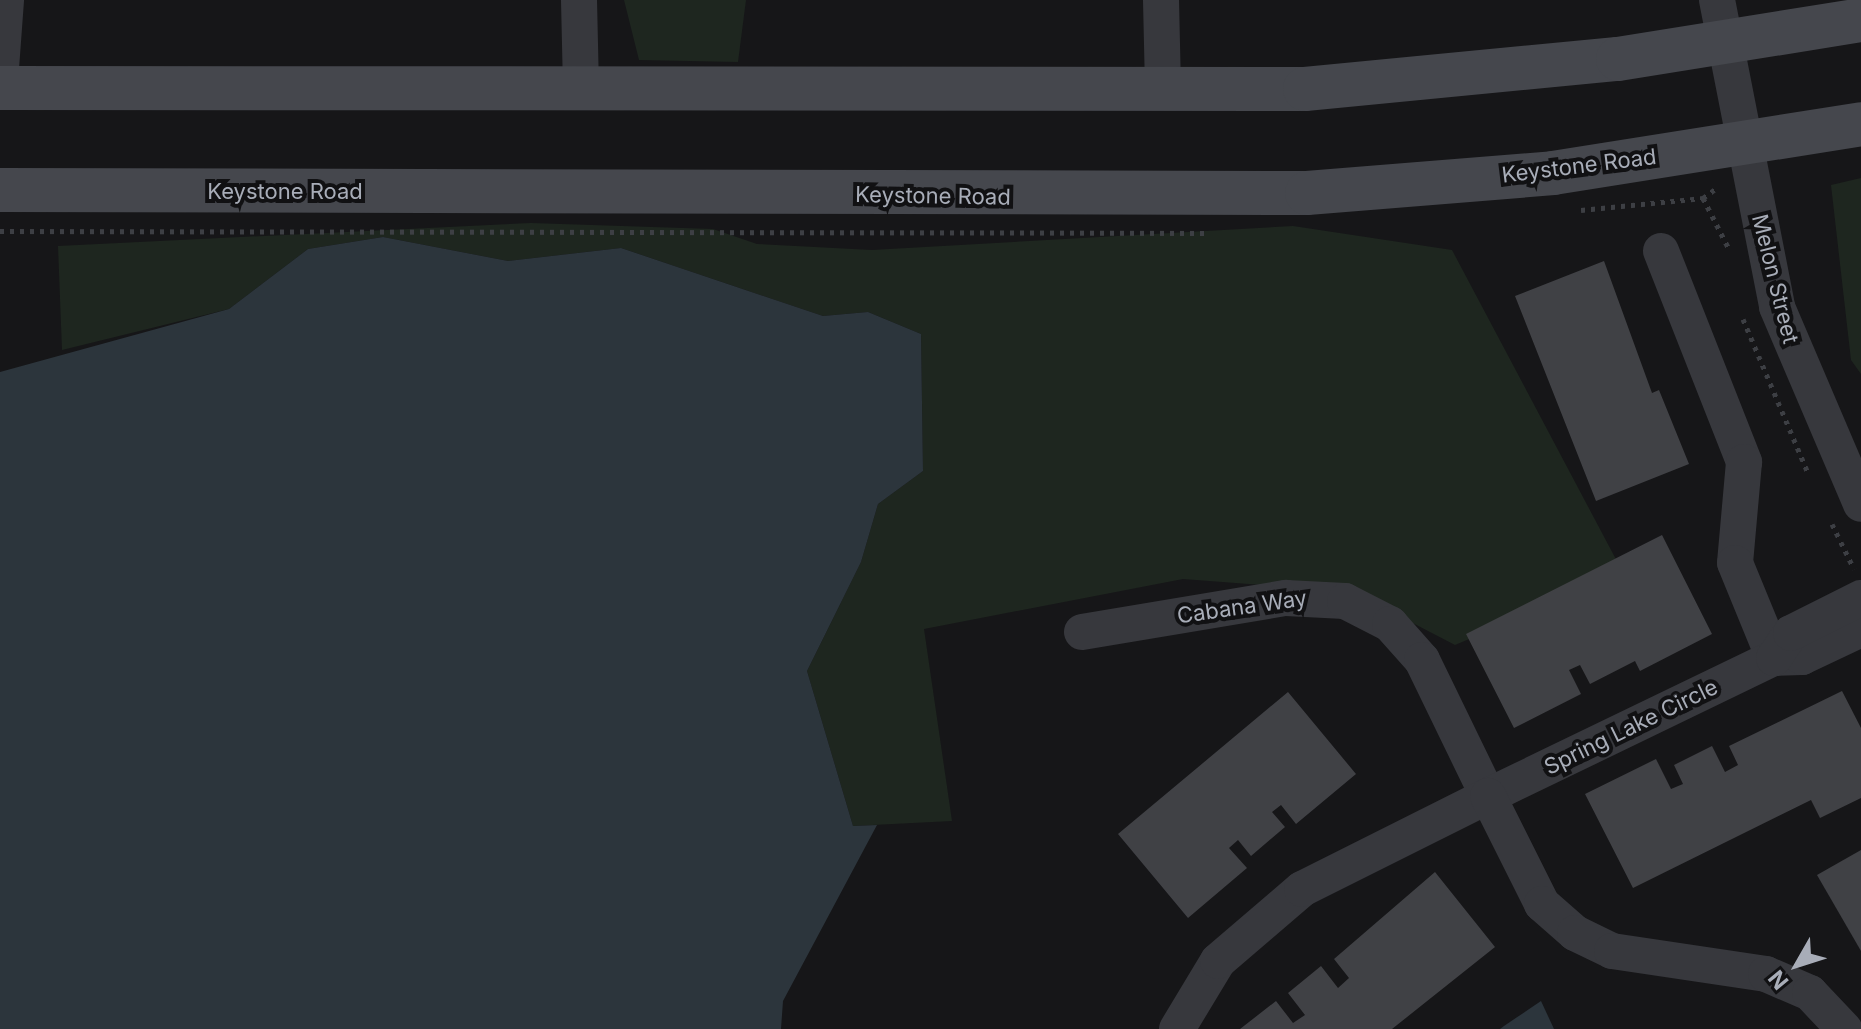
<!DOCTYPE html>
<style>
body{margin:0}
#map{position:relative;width:1861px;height:1029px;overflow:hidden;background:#161618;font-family:Inter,sans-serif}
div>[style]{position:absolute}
.green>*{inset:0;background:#1e261f}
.water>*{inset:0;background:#2c353c}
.building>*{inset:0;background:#404145}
.path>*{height:5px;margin-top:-2.5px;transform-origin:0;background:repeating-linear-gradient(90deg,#3d3f44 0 4px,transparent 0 10px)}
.street>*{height:36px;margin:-18px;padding:0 18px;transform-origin:18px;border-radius:18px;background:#37383d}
.secondary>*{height:44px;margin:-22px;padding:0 22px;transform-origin:22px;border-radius:22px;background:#45474d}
span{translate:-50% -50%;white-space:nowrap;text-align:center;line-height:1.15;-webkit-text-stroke:8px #111113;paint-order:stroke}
.street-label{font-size:22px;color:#a8adb8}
.north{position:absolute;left:1757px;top:925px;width:80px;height:80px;-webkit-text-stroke:6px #111113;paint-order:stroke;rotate:231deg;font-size:22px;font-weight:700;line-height:32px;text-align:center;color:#a8adb8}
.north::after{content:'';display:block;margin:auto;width:28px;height:36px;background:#a8adb8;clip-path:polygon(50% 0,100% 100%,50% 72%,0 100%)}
</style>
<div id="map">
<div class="green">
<i style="clip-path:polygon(624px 0,746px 0,738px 62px,639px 60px)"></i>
<i style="clip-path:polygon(1861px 178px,1861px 374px,1851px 360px,1831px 185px)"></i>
<i style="clip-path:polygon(531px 223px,713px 229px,757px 244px,872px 250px,1293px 226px,1452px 250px,1619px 565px,1559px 601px,1455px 645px,1353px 592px,1183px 579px,924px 629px,952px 821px,853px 826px,807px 671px,861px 562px,878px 504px,923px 471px,921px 334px,868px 312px,823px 316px,621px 248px,508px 261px,383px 237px,308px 249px,229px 309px,62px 350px,58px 246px)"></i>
</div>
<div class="water">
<i style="clip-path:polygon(383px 237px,508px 261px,621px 248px,823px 316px,868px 312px,921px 334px,923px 471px,878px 504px,861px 562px,807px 671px,853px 826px,877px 825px,783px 1001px,781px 1029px,0 1029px,0 372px,229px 309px,308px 249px)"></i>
<i style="clip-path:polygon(1541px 1001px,1554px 1029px,1500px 1029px,1504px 1026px)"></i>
</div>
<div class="building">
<i style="clip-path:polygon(1604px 261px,1652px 393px,1659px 390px,1689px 464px,1596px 501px,1515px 296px)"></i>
<i style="clip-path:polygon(1662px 535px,1712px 634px,1640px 671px,1635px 661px,1590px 684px,1580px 665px,1569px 670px,1581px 694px,1514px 728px,1466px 634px)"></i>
<i style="clip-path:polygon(1842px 691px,1861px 728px,1861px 798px,1820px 818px,1811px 800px,1633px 888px,1585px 794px,1656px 759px,1671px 789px,1683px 784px,1674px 765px,1712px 746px,1725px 772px,1738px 765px,1729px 746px)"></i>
<i style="clip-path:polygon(1288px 692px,1356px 774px,1296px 824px,1281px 805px,1272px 812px,1285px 827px,1251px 856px,1238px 840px,1229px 848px,1247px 868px,1188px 918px,1118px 834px)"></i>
<i style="clip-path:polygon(1861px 850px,1861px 951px,1817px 875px)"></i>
<i style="clip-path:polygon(1435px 872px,1495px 947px,1392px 1029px,1240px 1029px,1276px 1001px,1293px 1023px,1305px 1015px,1288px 993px,1321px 966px,1338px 988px,1349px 978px,1334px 959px)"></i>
</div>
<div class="path">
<i style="left:1703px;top:198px;width:19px;rotate:-36deg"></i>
<i style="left:1581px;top:210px;width:123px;rotate:-5.6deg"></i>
<i style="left:1703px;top:198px;width:55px;rotate:63deg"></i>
<i style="left:0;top:231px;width:1208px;rotate:0.09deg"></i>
<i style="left:1743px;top:319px;width:169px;rotate:67.1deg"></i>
<i style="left:1832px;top:524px;width:50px;rotate:63.9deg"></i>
</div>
<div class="street">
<i style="left:579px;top:0;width:89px;rotate:88.7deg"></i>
<i style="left:1161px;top:0;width:89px;rotate:88.7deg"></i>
<i style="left:1717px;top:0;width:313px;rotate:78.9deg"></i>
<i style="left:1777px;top:307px;width:214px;rotate:66.9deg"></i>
<i style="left:0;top:82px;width:82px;rotate:-85.8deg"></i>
<i style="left:1661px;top:251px;width:227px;rotate:68.5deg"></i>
<i style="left:1744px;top:462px;width:101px;rotate:95.1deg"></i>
<i style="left:1735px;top:563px;width:103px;rotate:67.7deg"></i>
<i style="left:1082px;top:632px;width:207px;rotate:-9.5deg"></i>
<i style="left:1286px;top:598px;width:59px;rotate:2.9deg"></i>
<i style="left:1345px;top:601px;width:51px;rotate:27.1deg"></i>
<i style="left:1390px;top:624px;width:48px;rotate:48.4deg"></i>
<i style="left:1422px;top:660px;width:151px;rotate:64.1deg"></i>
<i style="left:1488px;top:796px;width:318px;rotate:-25.8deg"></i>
<i style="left:1774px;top:658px;width:28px;rotate:-2deg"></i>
<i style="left:1802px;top:657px;width:65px;rotate:-25.4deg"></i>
<i style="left:1774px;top:658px;width:30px;rotate:-56deg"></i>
<i style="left:1791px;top:633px;width:78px;rotate:-26.6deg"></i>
<i style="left:1177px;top:1029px;width:79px;rotate:-58.9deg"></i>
<i style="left:1218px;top:961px;width:111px;rotate:-40.6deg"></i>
<i style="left:1302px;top:889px;width:208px;rotate:-26.6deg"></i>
<i style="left:1488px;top:796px;width:121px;rotate:63.4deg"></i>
<i style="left:1542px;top:904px;width:44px;rotate:41.3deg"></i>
<i style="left:1575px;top:933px;width:41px;rotate:25.9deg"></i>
<i style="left:1612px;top:951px;width:156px;rotate:8.5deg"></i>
<i style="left:1766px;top:974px;width:48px;rotate:23.4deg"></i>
<i style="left:1810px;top:993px;width:50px;rotate:46.6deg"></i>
</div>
<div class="secondary">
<i style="left:0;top:88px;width:1305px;rotate:0.04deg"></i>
<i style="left:1305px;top:89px;width:314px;rotate:-5.5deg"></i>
<i style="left:1618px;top:59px;width:246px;rotate:-9.1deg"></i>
<i style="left:0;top:190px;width:1307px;rotate:0.13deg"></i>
<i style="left:1307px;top:193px;width:247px;rotate:-4.6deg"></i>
<i style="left:1553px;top:173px;width:312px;rotate:-9deg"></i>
</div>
<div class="street-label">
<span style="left:1579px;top:166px;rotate:-7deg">Keystone Road</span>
<span style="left:285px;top:192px">Keystone Road</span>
<span style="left:933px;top:196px;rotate:1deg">Keystone Road</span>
<span style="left:1775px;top:279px;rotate:76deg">Melon Street</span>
<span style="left:1242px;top:607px;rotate:-8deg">Cabana Way</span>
<span style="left:1631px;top:727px;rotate:-26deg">Spring Lake Circle</span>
</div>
<div class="north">N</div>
</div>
